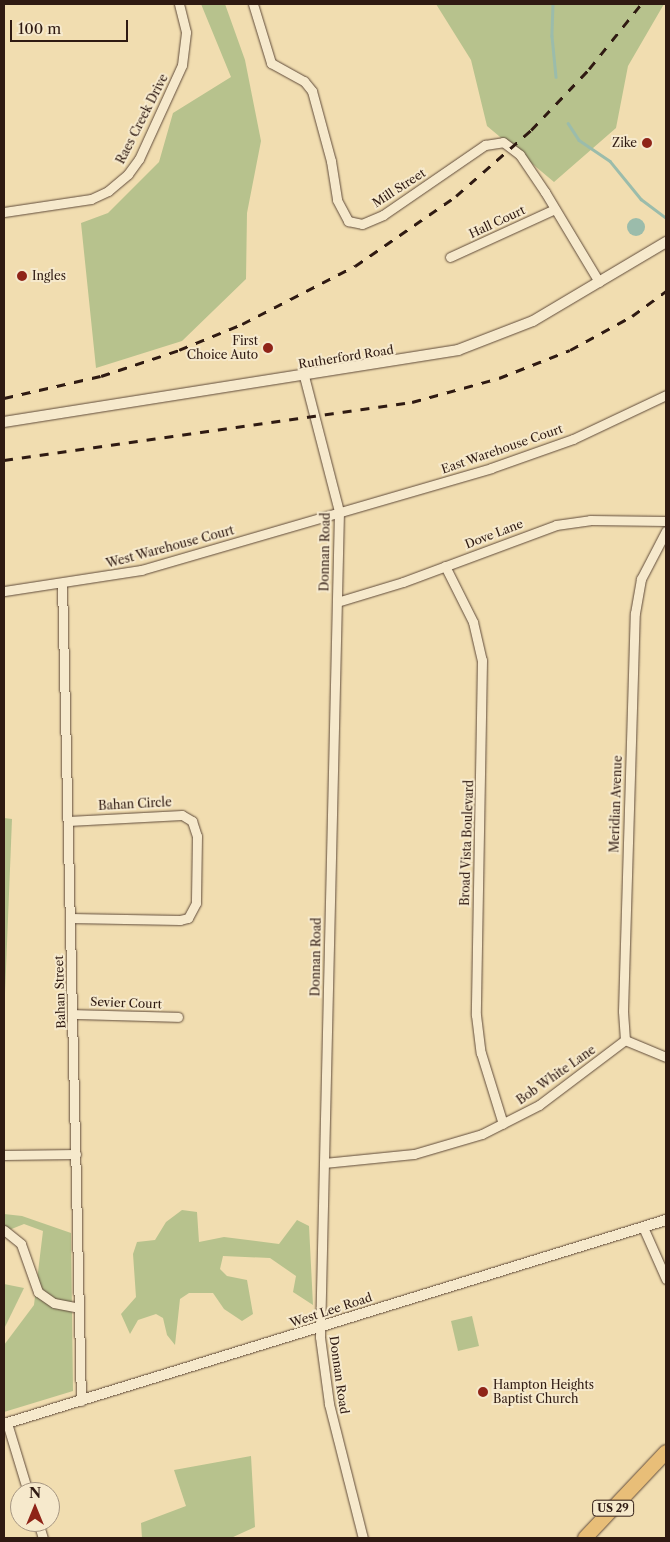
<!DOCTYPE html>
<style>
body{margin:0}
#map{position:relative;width:670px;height:1542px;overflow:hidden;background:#f1ddb0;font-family:"Libre Caslon Text",serif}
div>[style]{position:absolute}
.green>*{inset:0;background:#b7c28d}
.water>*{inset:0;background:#9bbcab}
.round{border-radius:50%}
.stream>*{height:2.5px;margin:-1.25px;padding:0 1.25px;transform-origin:1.25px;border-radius:1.25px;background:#9bbcab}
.roads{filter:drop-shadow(0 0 1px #604b3a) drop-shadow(0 0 1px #604b3a)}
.minor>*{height:9px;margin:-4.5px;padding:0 4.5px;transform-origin:4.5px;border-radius:4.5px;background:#f6e9cc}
.tertiary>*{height:10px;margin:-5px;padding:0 5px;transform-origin:5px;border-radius:5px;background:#f6e9cc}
.primary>*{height:14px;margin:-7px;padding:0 7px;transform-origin:7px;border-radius:7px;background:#e8be78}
.rail>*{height:2.5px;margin-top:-1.25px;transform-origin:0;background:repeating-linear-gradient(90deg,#2f1a12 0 9px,transparent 0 18px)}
.dots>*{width:14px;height:14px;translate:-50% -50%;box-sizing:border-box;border:2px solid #f6e9cc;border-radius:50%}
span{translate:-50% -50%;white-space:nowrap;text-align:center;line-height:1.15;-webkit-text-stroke:4px #f6e9cc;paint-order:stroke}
.shield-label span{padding:1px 4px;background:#f6e9cc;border:1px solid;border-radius:4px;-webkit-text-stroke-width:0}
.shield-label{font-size:11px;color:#2f1a12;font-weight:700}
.street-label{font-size:12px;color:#2f1a12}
.poi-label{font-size:12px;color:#2f1a12}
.right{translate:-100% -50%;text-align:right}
.left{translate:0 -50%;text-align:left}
.frame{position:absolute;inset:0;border:5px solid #2f1a12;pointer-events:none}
.north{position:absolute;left:10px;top:1482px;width:50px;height:50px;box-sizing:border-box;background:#f6e9cc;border:1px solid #a69682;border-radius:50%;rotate:0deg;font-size:14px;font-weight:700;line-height:20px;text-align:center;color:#2f1a12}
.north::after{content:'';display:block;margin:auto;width:18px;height:22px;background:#8f2418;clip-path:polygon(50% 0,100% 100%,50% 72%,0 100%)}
.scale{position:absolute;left:10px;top:20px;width:118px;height:22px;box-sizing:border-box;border:2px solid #2f1a12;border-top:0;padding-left:6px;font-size:15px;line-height:18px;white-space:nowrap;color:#2f1a12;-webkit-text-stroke:4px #f6e9cc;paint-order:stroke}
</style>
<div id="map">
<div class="green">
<i style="clip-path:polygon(201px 4px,225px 4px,245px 60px,261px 141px,247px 213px,246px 279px,182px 341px,96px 368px,81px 223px,108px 213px,159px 162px,173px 113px,231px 77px)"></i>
<i style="clip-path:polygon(436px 4px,664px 4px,628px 66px,616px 128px,554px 182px,487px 126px,471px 60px)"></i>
<i style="clip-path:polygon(4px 818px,12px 819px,4px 1018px)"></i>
<i style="clip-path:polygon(182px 1210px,197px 1212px,199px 1242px,224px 1237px,279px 1244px,297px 1220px,309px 1226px,313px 1305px,293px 1292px,296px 1276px,270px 1258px,223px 1256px,220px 1269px,227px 1276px,247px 1280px,253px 1314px,242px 1321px,224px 1309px,213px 1293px,189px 1293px,180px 1299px,175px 1345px,167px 1335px,163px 1318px,156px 1314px,138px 1320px,130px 1334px,121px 1314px,136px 1297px,133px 1254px,137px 1242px,155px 1240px,166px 1222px)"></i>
<i style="clip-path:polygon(4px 1214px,22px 1216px,71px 1233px,73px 1391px,4px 1412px,4px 1345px,34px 1305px,43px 1231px,24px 1224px,4px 1232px)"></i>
<i style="clip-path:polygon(4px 1284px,24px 1288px,4px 1329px)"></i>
<i style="clip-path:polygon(472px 1316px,479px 1346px,458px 1351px,451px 1321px)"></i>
<i style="clip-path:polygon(251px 1456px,255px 1527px,231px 1538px,142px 1538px,141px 1523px,186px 1506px,174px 1470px)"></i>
</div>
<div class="water">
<i class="round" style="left:627px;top:218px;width:18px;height:18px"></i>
</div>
<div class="stream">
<i style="left:553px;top:4px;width:32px;rotate:92deg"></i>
<i style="left:552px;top:36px;width:41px;rotate:84.4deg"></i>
<i style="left:568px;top:123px;width:20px;rotate:57deg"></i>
<i style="left:579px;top:140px;width:37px;rotate:34deg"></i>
<i style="left:610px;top:161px;width:49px;rotate:50.8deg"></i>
<i style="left:641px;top:199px;width:31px;rotate:37deg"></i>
</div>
<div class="roads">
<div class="minor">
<i style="left:253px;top:4px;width:62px;rotate:73deg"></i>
<i style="left:271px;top:63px;width:38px;rotate:29deg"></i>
<i style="left:304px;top:81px;width:13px;rotate:51deg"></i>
<i style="left:312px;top:91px;width:73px;rotate:74.8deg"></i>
<i style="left:331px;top:161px;width:39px;rotate:81deg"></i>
<i style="left:337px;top:200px;width:24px;rotate:62deg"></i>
<i style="left:348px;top:221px;width:14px;rotate:12deg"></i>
<i style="left:362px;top:224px;width:23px;rotate:-23deg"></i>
<i style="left:383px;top:215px;width:124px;rotate:-34.5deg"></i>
<i style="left:485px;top:145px;width:18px;rotate:-9deg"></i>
<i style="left:503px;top:142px;width:21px;rotate:37deg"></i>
<i style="left:520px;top:155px;width:45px;rotate:56deg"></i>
<i style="left:545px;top:192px;width:105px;rotate:59deg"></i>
<i style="left:4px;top:212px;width:88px;rotate:-8.5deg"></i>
<i style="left:91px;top:199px;width:19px;rotate:-25deg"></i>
<i style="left:108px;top:191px;width:26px;rotate:-40deg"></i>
<i style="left:128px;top:174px;width:19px;rotate:-54deg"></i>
<i style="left:139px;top:159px;width:103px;rotate:-65.4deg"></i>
<i style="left:182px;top:65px;width:33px;rotate:-83deg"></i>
<i style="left:186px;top:32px;width:29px;rotate:-104deg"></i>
<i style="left:450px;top:257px;width:115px;rotate:-24.6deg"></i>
<i style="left:304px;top:376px;width:139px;rotate:75.5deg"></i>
<i style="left:339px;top:511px;width:826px;rotate:91.32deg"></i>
<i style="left:320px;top:1337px;width:68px;rotate:82.3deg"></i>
<i style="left:329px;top:1404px;width:138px;rotate:75.8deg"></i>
<i style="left:445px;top:566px;width:63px;rotate:63.4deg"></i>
<i style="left:473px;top:622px;width:39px;rotate:77deg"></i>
<i style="left:482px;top:660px;width:355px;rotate:91deg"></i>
<i style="left:476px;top:1015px;width:38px;rotate:83deg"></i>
<i style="left:481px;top:1053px;width:74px;rotate:72.8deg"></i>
<i style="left:62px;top:583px;width:818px;rotate:88.67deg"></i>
<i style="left:4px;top:591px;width:139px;rotate:-8.7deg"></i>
<i style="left:141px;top:570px;width:365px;rotate:-16.2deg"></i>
<i style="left:491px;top:468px;width:87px;rotate:-19.5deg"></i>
<i style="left:573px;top:439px;width:103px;rotate:-25.3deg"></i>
<i style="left:337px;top:602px;width:69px;rotate:-16.9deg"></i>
<i style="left:403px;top:582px;width:163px;rotate:-20.4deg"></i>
<i style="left:556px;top:525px;width:34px;rotate:-8deg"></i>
<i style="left:590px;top:520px;width:76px;rotate:0.8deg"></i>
<i style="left:68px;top:821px;width:114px;rotate:-3deg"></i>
<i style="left:182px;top:815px;width:12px;rotate:31deg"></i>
<i style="left:192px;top:821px;width:16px;rotate:72deg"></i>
<i style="left:197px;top:836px;width:67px;rotate:90.9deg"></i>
<i style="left:196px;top:903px;width:17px;rotate:118deg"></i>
<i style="left:188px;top:918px;width:8px;rotate:166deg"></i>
<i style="left:180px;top:920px;width:110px;rotate:-179deg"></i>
<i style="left:73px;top:1014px;width:105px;rotate:1.6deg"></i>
<i style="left:625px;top:1040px;width:29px;rotate:-94deg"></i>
<i style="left:623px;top:1011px;width:398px;rotate:-88.3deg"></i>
<i style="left:635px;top:613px;width:35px;rotate:-80deg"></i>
<i style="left:641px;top:579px;width:54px;rotate:-62.5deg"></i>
<i style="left:625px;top:1040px;width:44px;rotate:22.5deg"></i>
<i style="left:4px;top:1155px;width:72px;rotate:-0.8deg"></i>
<i style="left:324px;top:1163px;width:90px;rotate:-5.7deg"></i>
<i style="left:414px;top:1154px;width:71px;rotate:-16.4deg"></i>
<i style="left:482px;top:1134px;width:64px;rotate:-27deg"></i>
<i style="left:539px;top:1105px;width:108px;rotate:-37.1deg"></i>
<i style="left:643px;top:1227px;width:57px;rotate:66.1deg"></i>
<i style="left:4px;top:1230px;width:22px;rotate:39deg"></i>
<i style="left:21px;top:1244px;width:51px;rotate:70.5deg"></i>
<i style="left:38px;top:1292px;width:19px;rotate:35deg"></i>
<i style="left:54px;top:1303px;width:25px;rotate:11deg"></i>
<i style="left:7px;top:1423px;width:72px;rotate:73.1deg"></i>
<i style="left:38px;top:1522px;width:17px;rotate:73deg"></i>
</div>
<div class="tertiary">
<i style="left:4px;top:422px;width:460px;rotate:-9deg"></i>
<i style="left:458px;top:350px;width:80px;rotate:-21.1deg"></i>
<i style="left:533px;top:321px;width:155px;rotate:-30.7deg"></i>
<i style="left:4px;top:1424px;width:693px;rotate:-17.13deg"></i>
</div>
<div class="primary">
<i style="left:585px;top:1538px;width:118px;rotate:-46.7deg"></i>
</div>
</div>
<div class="rail">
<i style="left:4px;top:398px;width:99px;rotate:-12.8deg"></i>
<i style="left:101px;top:376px;width:82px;rotate:-18.4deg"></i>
<i style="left:179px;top:350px;width:68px;rotate:-22.4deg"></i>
<i style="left:242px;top:324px;width:127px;rotate:-27.2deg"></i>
<i style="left:355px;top:266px;width:123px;rotate:-34.7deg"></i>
<i style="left:456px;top:196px;width:100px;rotate:-41.3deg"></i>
<i style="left:531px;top:130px;width:84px;rotate:-46.4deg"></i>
<i style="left:589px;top:69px;width:83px;rotate:-51.3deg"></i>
<i style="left:4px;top:460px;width:412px;rotate:-8.1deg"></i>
<i style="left:412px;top:402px;width:90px;rotate:-15.4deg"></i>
<i style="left:499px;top:378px;width:76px;rotate:-21.5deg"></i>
<i style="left:570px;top:350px;width:71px;rotate:-28.7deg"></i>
<i style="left:632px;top:316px;width:42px;rotate:-36.3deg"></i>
</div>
<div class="dots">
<i style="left:647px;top:143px;background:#8f2418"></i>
<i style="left:22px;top:276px;background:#8f2418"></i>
<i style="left:268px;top:348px;background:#8f2418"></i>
<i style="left:483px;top:1392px;background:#8f2418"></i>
</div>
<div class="shield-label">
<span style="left:613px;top:1508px">US 29</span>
</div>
<div class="street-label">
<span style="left:142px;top:119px;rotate:-63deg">Raes Creek Drive</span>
<span style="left:399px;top:188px;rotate:-33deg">Mill Street</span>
<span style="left:497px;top:222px;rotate:-25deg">Hall Court</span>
<span style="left:346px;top:357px;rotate:-9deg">Rutherford Road</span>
<span style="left:502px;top:449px;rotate:-19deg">East Warehouse Court</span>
<span style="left:494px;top:534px;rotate:-21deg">Dove Lane</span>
<span style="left:170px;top:547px;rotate:-15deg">West Warehouse Court</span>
<span style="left:325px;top:552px;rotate:-89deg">Donnan Road</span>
<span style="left:135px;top:804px;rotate:-3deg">Bahan Circle</span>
<span style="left:616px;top:804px;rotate:-88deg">Meridian Avenue</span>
<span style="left:467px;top:843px;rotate:-88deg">Broad Vista Boulevard</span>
<span style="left:316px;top:957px;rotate:-89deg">Donnan Road</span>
<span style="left:60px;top:992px;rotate:-92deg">Bahan Street</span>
<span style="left:126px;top:1003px;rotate:2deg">Sevier Court</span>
<span style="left:556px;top:1075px;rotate:-35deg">Bob White Lane</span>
<span style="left:331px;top:1310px;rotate:-18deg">West Lee Road</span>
<span style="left:339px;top:1375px;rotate:82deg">Donnan Road</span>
</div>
<div class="poi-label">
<span class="right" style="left:637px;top:143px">Zike</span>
<span class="left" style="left:32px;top:276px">Ingles</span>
<span class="right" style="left:258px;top:348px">First<br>Choice Auto</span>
<span class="left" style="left:493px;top:1392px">Hampton Heights<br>Baptist Church</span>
</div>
<div class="frame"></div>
<div class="north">N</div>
<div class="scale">100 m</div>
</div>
